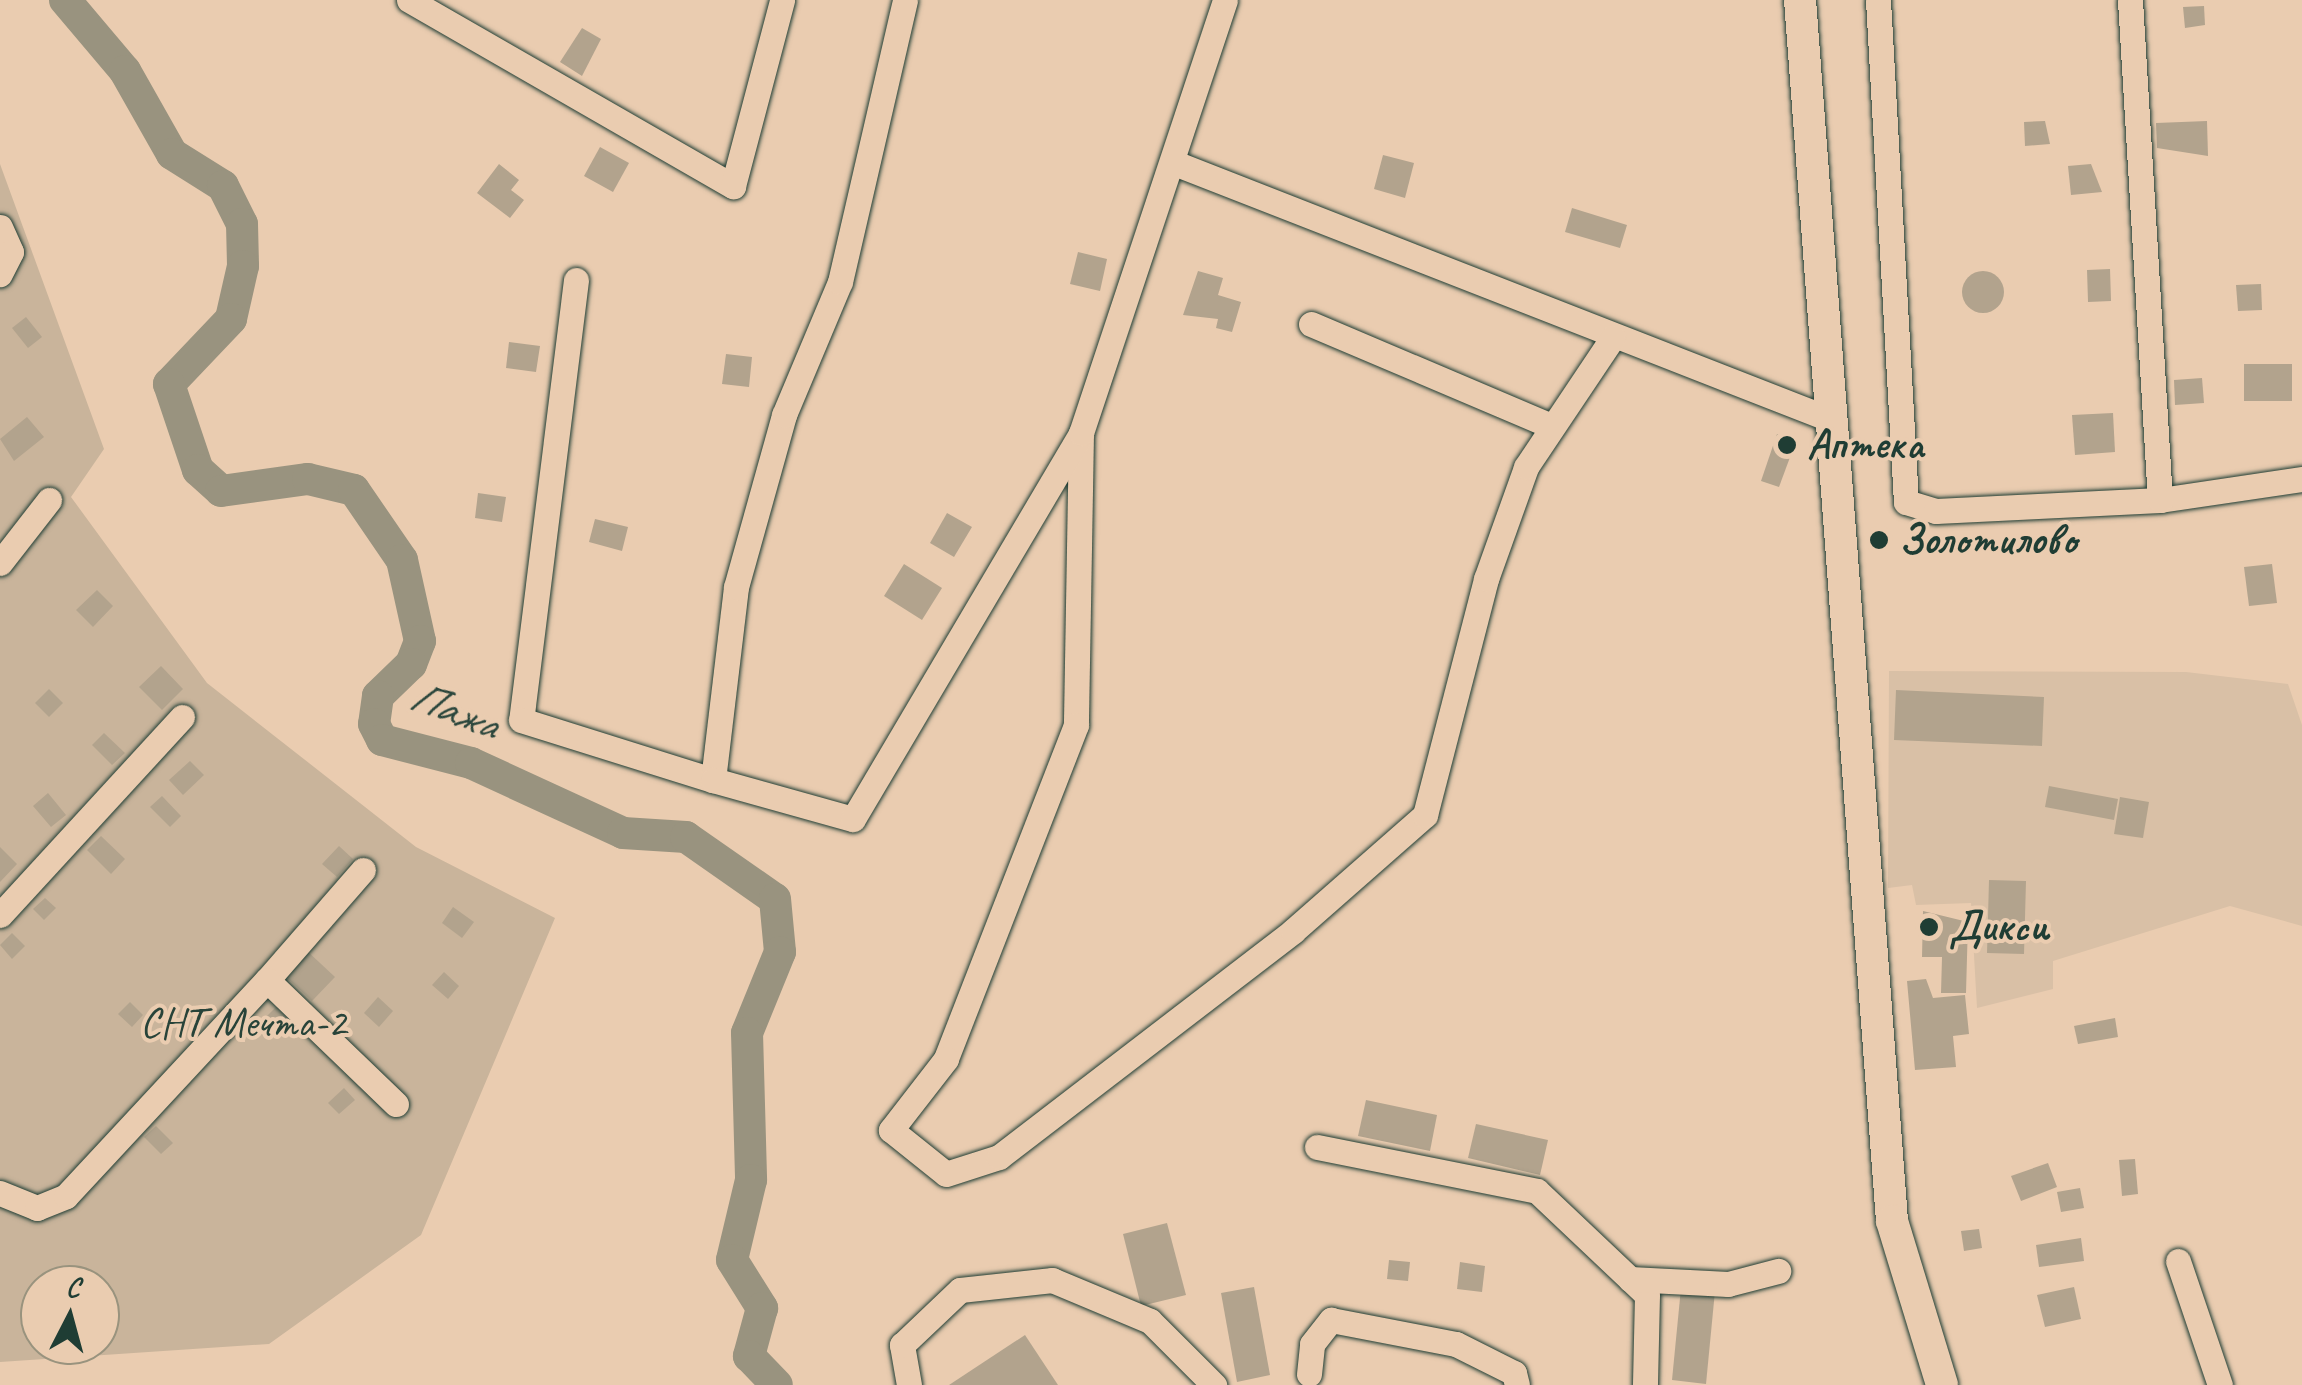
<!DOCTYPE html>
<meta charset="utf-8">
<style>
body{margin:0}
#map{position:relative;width:2302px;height:1385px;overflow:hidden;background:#eaccb0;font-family:Caveat,sans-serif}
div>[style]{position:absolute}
.built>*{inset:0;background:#d9c0a6}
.green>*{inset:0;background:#c9b49b}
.river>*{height:32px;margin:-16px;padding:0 16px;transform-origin:16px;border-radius:16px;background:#99937f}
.building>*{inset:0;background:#b2a38d}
.round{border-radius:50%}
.roads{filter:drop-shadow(0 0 2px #1f3d34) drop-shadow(0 0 2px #1f3d34)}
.minor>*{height:25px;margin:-12.5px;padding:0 12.5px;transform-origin:12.5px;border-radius:12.5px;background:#eaccb0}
.major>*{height:32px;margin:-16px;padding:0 16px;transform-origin:16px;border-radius:16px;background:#eaccb0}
.dots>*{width:28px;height:28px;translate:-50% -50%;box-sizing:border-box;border:5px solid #eaccb0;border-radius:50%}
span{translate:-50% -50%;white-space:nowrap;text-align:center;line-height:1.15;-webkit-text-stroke:8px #eaccb0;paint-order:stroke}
.poi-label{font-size:42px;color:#1f3d34;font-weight:700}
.left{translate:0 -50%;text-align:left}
.park-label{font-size:42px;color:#284339}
.water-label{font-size:45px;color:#2b463c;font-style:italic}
.north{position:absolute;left:20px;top:1265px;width:100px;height:100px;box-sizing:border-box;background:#eaccb0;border:2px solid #99937e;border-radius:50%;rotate:6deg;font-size:28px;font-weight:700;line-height:40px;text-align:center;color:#1f3d34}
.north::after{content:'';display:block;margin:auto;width:35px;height:45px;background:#1f3d34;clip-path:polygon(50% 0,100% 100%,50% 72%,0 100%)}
</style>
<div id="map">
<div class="built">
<i style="clip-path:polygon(1889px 671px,2186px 672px,2288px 684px,2302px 725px,2302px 926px,2230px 906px,2053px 961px,2053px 989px,1977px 1008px,1971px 903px,1916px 905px,1912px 885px,1888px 888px)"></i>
</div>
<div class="green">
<i style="clip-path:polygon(evenodd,0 164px,104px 449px,71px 497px,207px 683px,416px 847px,555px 918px,421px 1235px,269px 1344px,0 1362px,0 164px,40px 1285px,100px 1285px,100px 1345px,40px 1345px,40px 1285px)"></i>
</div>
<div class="river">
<i style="left:65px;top:0;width:93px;rotate:49.8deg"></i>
<i style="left:125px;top:71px;width:95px;rotate:60.5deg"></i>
<i style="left:172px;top:154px;width:60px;rotate:32.1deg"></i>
<i style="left:223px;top:186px;width:42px;rotate:63.4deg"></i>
<i style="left:242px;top:224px;width:42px;rotate:88.6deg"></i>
<i style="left:243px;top:266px;width:54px;rotate:102.8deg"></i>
<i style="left:231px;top:319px;width:90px;rotate:133.6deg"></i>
<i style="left:169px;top:384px;width:91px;rotate:71.4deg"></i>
<i style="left:198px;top:470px;width:31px;rotate:42deg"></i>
<i style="left:221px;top:491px;width:88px;rotate:-7.9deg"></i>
<i style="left:308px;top:479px;width:47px;rotate:13.4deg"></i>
<i style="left:354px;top:490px;width:85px;rotate:55.6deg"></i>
<i style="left:402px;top:560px;width:83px;rotate:77.5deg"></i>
<i style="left:420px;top:641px;width:25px;rotate:111deg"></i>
<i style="left:411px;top:664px;width:46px;rotate:135.9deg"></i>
<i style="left:378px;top:696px;width:28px;rotate:98deg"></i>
<i style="left:374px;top:724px;width:18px;rotate:63deg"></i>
<i style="left:382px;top:740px;width:92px;rotate:14.5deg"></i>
<i style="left:471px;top:763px;width:167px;rotate:24.7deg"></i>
<i style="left:623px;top:833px;width:63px;rotate:3.6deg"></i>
<i style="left:686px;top:837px;width:108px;rotate:34.9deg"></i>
<i style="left:775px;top:899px;width:53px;rotate:84.6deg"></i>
<i style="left:780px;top:952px;width:87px;rotate:112.2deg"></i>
<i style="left:747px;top:1033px;width:147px;rotate:88.4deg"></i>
<i style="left:751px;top:1180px;width:82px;rotate:103.4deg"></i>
<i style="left:732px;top:1260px;width:57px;rotate:58deg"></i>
<i style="left:762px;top:1308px;width:50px;rotate:105.2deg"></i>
<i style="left:749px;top:1356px;width:40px;rotate:46deg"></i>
</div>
<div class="building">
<i style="clip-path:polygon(2204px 6px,2205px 25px,2185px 28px,2183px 7px)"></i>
<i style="clip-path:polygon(582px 28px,601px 39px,582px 76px,560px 62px)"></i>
<i style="clip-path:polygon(2045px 121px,2050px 144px,2025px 146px,2024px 122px)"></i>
<i style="clip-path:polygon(2207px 121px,2208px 156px,2157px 148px,2156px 123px)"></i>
<i style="clip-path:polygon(600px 147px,629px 163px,613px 192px,584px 176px)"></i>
<i style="clip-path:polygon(1383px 155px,1414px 163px,1405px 198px,1374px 189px)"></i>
<i style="clip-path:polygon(499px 164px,519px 180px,511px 190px,524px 200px,510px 218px,477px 193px)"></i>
<i style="clip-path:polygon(2091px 164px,2102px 192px,2071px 195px,2068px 166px)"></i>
<i style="clip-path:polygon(1572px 208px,1627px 225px,1620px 248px,1565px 232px)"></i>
<i style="clip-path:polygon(1078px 252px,1107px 259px,1100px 291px,1070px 284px)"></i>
<i style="clip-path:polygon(2110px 269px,2111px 301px,2088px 302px,2087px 270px)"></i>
<i style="clip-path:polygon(1198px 271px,1223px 278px,1218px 295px,1241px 302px,1232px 332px,1216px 328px,1218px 319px,1183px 315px)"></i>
<i class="round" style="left:1962px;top:271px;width:42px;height:42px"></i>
<i style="clip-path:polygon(2261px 284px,2262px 310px,2238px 311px,2236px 285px)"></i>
<i style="clip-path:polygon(26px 317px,42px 337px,28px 348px,12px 328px)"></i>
<i style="clip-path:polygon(509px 342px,540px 346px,536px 372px,506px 368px)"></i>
<i style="clip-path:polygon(726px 354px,752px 357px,749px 387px,722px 384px)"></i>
<i style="clip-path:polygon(2244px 364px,2292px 364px,2292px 401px,2244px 401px)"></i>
<i style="clip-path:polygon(2202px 378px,2204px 403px,2175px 405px,2174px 380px)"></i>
<i style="clip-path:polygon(2113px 413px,2115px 452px,2075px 455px,2072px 415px)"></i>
<i style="clip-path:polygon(27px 417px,44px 437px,14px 461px,0 439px)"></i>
<i style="clip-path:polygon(1777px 434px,1796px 441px,1779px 487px,1761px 481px)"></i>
<i style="clip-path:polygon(478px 493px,506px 497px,502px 522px,475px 518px)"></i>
<i style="clip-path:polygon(947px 513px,972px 527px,954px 557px,930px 543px)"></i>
<i style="clip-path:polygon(595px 519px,628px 527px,622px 551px,589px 542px)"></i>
<i style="clip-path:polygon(904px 564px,942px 588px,922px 620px,884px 596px)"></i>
<i style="clip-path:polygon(2272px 564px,2277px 603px,2249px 606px,2244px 567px)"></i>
<i style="clip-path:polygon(97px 590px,113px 606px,93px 627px,76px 610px)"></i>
<i style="clip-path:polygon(161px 666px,183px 689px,162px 710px,139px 687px)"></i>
<i style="clip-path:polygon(49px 689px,63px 703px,49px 717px,35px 703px)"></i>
<i style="clip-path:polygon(1896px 690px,2044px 697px,2042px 746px,1894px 740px)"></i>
<i style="clip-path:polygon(104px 733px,125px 753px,112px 765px,92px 745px)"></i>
<i style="clip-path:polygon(190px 761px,204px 775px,183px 795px,169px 780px)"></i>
<i style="clip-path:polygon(2049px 786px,2118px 799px,2114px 820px,2045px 807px)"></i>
<i style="clip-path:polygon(48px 793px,66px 815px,51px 827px,33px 806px)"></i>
<i style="clip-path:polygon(162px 796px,181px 816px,170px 827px,150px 807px)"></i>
<i style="clip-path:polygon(2120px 797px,2149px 802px,2143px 838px,2114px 834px)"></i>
<i style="clip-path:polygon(101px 836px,125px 859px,111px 874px,87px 850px)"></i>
<i style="clip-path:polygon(339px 846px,353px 859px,337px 877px,322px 864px)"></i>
<i style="clip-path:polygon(0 847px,17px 864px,0 882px)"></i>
<i style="clip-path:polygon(1989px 880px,2026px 881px,2024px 954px,1987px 953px)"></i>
<i style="clip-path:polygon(45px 898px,56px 908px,44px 920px,33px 909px)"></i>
<i style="clip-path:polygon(453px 907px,474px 922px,462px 938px,442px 923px)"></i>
<i style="clip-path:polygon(1923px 911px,1968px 922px,1966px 993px,1941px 993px,1942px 957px,1922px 957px)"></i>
<i style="clip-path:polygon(12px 933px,25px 946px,12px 959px,0 945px)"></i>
<i style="clip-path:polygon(305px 949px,335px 977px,312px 1001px,282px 973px)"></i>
<i style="clip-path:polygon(444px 972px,459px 986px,448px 999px,432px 985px)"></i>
<i style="clip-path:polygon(1926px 979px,1933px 998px,1965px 995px,1969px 1034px,1953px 1036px,1956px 1067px,1915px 1070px,1907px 981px)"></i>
<i style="clip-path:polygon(378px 997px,393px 1011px,379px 1027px,364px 1013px)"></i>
<i style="clip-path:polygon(130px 1002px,143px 1015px,132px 1027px,118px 1014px)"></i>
<i style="clip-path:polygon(277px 1006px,292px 1020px,280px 1034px,264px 1019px)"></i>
<i style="clip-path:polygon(2115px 1018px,2118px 1037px,2078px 1044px,2074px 1026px)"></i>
<i style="clip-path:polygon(344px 1088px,355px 1100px,339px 1114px,328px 1103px)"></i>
<i style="clip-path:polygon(1366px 1100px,1437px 1115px,1430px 1151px,1358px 1136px)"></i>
<i style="clip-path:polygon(1476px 1124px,1548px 1140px,1540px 1175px,1468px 1158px)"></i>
<i style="clip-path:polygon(156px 1126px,173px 1143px,161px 1154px,144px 1137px)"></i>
<i style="clip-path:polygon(2135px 1159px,2138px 1194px,2122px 1196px,2119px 1160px)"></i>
<i style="clip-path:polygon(2048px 1163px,2057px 1187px,2021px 1201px,2011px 1176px)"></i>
<i style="clip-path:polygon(2080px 1188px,2084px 1208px,2061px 1212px,2057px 1192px)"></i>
<i style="clip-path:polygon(1167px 1223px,1186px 1295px,1141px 1306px,1123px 1234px)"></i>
<i style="clip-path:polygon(1979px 1229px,1982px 1248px,1964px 1251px,1961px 1231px)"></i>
<i style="clip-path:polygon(2081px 1238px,2084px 1261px,2039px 1267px,2036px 1245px)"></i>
<i style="clip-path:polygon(1389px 1260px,1410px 1262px,1408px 1281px,1387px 1279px)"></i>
<i style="clip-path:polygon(1460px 1262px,1485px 1266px,1482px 1292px,1457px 1289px)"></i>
<i style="clip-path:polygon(1254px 1287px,1270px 1375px,1237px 1382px,1221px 1293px)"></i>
<i style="clip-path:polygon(2074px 1287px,2081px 1319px,2045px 1327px,2037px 1295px)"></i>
<i style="clip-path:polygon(1681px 1288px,1715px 1291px,1706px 1384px,1672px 1380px)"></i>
<i style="clip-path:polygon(1025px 1335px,1058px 1385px,949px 1385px)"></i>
</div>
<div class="roads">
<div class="minor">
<i style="left:409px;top:0;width:374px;rotate:29.9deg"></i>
<i style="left:733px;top:186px;width:192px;rotate:-75.2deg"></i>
<i style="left:1878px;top:0;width:503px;rotate:86.81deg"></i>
<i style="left:1906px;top:502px;width:31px;rotate:17deg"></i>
<i style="left:1936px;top:511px;width:224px;rotate:-2.8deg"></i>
<i style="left:2160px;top:500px;width:144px;rotate:-8.4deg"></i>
<i style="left:2130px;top:0;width:501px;rotate:86.57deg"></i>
<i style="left:1177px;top:164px;width:703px;rotate:21.35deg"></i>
<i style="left:0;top:227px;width:27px;rotate:66deg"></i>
<i style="left:11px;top:252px;width:25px;rotate:117deg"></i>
<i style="left:576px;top:280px;width:443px;rotate:97.1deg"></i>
<i style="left:521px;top:720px;width:201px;rotate:17.4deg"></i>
<i style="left:713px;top:780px;width:194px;rotate:-83.2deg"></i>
<i style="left:736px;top:587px;width:179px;rotate:-74.4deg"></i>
<i style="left:784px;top:415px;width:144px;rotate:-67.2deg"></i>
<i style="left:840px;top:282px;width:289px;rotate:-77deg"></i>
<i style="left:1311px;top:324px;width:261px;rotate:23deg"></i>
<i style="left:1081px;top:433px;width:292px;rotate:91deg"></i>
<i style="left:1076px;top:725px;width:358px;rotate:111.3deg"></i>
<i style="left:946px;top:1059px;width:90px;rotate:127.8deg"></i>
<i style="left:891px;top:1130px;width:70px;rotate:38.7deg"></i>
<i style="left:946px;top:1174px;width:56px;rotate:-17.8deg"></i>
<i style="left:999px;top:1157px;width:371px;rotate:-37.5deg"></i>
<i style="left:1293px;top:931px;width:176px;rotate:-41.3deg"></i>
<i style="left:1425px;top:815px;width:244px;rotate:-75.5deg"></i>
<i style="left:1486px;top:579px;width:119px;rotate:-70.3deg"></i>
<i style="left:1526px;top:467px;width:156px;rotate:-56.2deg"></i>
<i style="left:0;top:563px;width:80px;rotate:-52.1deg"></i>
<i style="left:713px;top:780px;width:145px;rotate:15.6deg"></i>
<i style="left:853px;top:819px;width:448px;rotate:-59.4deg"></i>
<i style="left:1081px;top:433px;width:456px;rotate:-71.6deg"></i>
<i style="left:0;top:915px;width:269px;rotate:-47.4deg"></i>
<i style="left:267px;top:980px;width:146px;rotate:-48.9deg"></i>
<i style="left:1317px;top:1147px;width:224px;rotate:11.3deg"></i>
<i style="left:1537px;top:1191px;width:151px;rotate:43.4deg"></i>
<i style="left:1647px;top:1295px;width:90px;rotate:91.3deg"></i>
<i style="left:0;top:1193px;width:40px;rotate:22deg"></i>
<i style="left:37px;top:1208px;width:31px;rotate:-22deg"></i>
<i style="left:66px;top:1196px;width:295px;rotate:-47.1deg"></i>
<i style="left:267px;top:980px;width:179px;rotate:43.9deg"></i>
<i style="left:2178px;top:1261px;width:131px;rotate:71.3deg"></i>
<i style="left:1630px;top:1279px;width:98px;rotate:2.9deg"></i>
<i style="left:1728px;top:1284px;width:52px;rotate:-14.6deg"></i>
<i style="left:1309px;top:1374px;width:30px;rotate:-84deg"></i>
<i style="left:1312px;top:1344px;width:31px;rotate:-52deg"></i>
<i style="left:1331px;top:1320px;width:127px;rotate:10.9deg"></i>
<i style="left:1456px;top:1344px;width:65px;rotate:26.6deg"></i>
<i style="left:1514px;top:1373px;width:12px;rotate:76deg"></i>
<i style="left:909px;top:1385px;width:41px;rotate:-99.9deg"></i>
<i style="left:902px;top:1345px;width:80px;rotate:-43.5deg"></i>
<i style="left:960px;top:1290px;width:93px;rotate:-6.2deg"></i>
<i style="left:1052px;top:1280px;width:106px;rotate:22.7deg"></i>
<i style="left:1150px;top:1321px;width:91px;rotate:45deg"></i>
</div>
<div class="major">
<i style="left:1800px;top:0;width:1224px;rotate:85.69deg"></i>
<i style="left:1892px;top:1221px;width:171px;rotate:73deg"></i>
</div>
</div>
<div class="dots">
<i style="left:1787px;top:445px;background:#1f3d34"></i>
<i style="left:1879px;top:540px;background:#1f3d34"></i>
<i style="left:1929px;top:927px;background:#1f3d34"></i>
</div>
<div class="poi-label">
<span class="left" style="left:1807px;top:445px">Аптека</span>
<span class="left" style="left:1899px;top:540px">Золотилово</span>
<span class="left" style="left:1949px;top:927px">Дикси</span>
</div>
<div class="park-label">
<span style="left:243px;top:1023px">СНТ Мечта-2</span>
</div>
<div class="water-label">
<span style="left:454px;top:710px;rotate:21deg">Пажа</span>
</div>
<div class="north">С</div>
</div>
